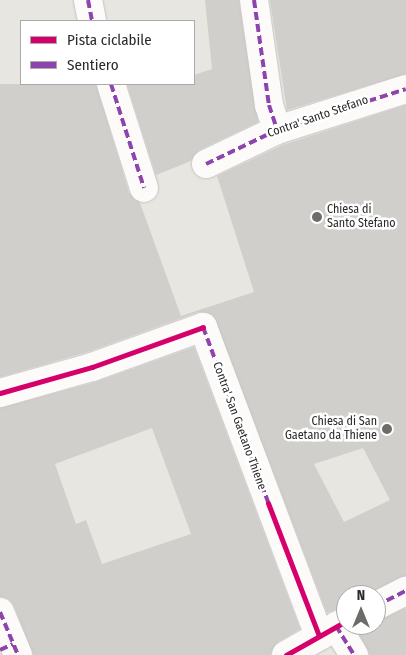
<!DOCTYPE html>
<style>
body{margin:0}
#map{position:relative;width:406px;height:655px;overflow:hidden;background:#e8e6e0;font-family:"Fira Sans Condensed",sans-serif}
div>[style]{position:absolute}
.building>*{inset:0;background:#d1cfcb}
.roads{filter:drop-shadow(0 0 1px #c5c5c5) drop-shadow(0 0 1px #c5c5c5)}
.minor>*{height:28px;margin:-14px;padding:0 14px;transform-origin:14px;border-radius:14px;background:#fcfbfa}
.quiet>*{height:4px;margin-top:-2px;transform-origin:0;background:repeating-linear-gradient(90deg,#8e44ad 0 8px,transparent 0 12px)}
.cycleway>*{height:5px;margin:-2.5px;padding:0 2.5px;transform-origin:2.5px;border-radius:2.5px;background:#d6006c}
.dots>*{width:14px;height:14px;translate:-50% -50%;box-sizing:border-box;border:2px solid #fff;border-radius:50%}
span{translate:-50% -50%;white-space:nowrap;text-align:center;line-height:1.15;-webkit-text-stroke:5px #fff;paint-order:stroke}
.street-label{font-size:12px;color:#2a2a2a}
.poi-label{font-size:12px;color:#2a2a2a}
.left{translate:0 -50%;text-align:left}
.right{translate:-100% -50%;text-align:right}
.legend{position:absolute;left:20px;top:20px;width:175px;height:65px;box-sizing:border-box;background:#fff;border:1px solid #aaa;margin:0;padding:6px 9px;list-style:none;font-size:15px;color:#2a2a2a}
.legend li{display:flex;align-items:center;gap:10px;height:25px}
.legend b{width:25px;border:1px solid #aaa}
.north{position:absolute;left:336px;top:585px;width:50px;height:50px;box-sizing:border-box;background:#fff;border:1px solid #aaa;border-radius:50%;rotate:0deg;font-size:14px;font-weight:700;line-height:20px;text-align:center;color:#2a2a2a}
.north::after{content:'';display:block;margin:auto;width:18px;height:22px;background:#6c6c6a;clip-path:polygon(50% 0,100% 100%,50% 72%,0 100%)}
</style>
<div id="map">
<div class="building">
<i style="clip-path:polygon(205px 0,239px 0,258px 122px,199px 150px,191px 161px,156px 175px,127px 84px,194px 84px,194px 75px,212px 69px)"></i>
<i style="clip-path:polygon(270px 0,406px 0,406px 74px,287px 110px)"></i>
<i style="clip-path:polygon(evenodd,0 84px,96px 84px,129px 193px,140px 203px,181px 316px,254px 292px,217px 176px,283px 145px,406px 105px,406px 576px,366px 595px,346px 595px,346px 605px,327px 613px,213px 315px,198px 312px,87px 352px,0 377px,0 84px,363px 448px,390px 500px,344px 522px,314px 464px,363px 448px)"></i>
<i style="clip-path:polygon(evenodd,194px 347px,300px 629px,278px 642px,270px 655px,33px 655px,14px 606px,9px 599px,0 597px,0 408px,96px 382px,194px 347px,152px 428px,191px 534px,102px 564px,86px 520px,76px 524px,55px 464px,152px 428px)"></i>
<i style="clip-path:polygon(406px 608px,406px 655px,370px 655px,357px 631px,361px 625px,376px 625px,376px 621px)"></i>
</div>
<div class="roads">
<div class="minor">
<i style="left:88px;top:0;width:21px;rotate:79deg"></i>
<i style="left:254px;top:0;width:106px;rotate:81.9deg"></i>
<i style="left:269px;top:105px;width:26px;rotate:72deg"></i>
<i style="left:111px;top:84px;width:109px;rotate:72.4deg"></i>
<i style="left:206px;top:164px;width:79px;rotate:-25.6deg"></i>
<i style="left:277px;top:130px;width:135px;rotate:-17.6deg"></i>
<i style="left:0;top:393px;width:96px;rotate:-15.8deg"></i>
<i style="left:92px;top:367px;width:118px;rotate:-19.8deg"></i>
<i style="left:203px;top:327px;width:330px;rotate:69.4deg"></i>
<i style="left:376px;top:606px;width:34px;rotate:-27deg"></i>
<i style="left:0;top:612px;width:47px;rotate:67.3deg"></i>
<i style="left:336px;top:626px;width:34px;rotate:58deg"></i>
<i style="left:286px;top:655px;width:69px;rotate:-29.5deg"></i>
</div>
</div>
<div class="quiet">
<i style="left:88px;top:0;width:21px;rotate:79deg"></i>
<i style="left:254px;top:0;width:106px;rotate:81.9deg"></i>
<i style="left:269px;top:105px;width:26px;rotate:72deg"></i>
<i style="left:111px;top:84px;width:109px;rotate:72.4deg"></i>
<i style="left:206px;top:164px;width:79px;rotate:-25.6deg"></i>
<i style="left:277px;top:130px;width:135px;rotate:-17.6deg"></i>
<i style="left:200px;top:329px;width:4px;rotate:-34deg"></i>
<i style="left:203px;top:327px;width:192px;rotate:69.6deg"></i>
<i style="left:376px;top:606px;width:34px;rotate:-27deg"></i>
<i style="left:0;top:612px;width:47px;rotate:67.3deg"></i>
<i style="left:336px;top:626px;width:34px;rotate:58deg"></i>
<i style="left:0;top:650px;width:14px;rotate:-25deg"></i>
</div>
<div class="cycleway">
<i style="left:0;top:393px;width:96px;rotate:-15.8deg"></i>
<i style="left:92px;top:367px;width:118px;rotate:-19.8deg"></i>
<i style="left:268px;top:503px;width:142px;rotate:69deg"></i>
<i style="left:286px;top:655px;width:69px;rotate:-29.5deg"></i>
</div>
<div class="dots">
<i style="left:317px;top:217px;background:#6c6c6a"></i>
<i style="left:387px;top:429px;background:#6c6c6a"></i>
</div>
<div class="street-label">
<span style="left:318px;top:117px;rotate:-19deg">Contra' Santo Stefano</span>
<span style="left:239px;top:426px;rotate:70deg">Contra' San Gaetano Thiene</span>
</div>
<div class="poi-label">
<span class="left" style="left:327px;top:217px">Chiesa di<br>Santo Stefano</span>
<span class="right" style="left:377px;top:429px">Chiesa di San<br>Gaetano da Thiene</span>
</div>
<ul class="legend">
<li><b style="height:6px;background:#d6006c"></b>Pista ciclabile</li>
<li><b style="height:6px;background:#8e44ad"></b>Sentiero</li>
</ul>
<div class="north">N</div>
</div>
